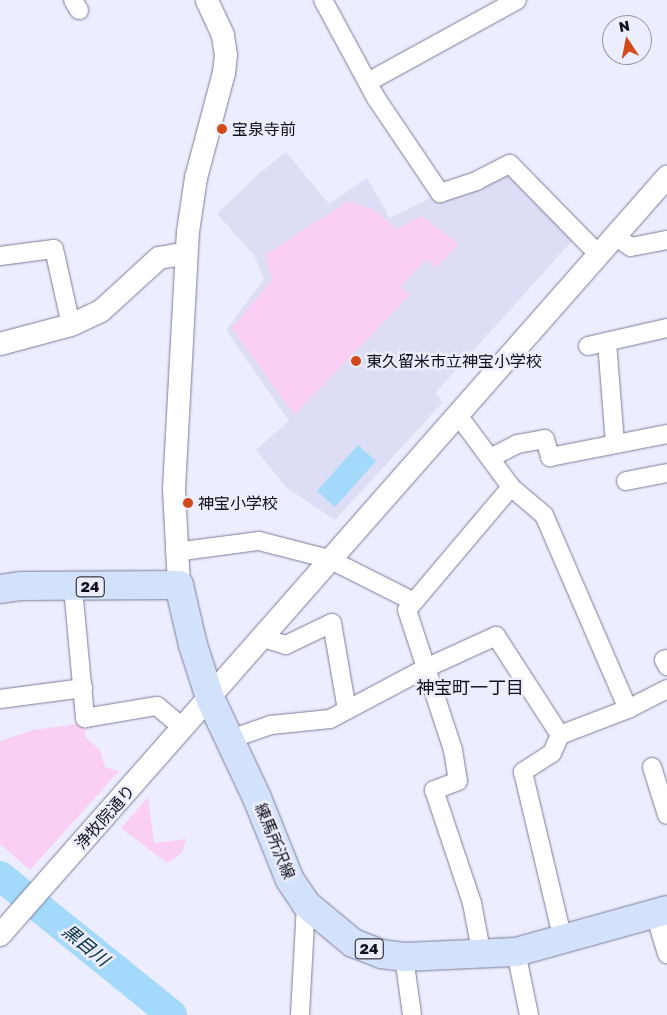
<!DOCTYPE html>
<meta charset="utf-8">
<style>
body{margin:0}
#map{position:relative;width:667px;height:1015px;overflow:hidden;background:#ecedff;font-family:"Golos Text","Noto Sans JP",sans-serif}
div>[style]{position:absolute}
.built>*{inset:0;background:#dddef5}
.green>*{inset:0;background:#facef5}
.water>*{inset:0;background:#a3d9fb}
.river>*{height:30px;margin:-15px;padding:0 15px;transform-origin:15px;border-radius:15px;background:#a3d9fb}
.roads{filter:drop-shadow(0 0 1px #7b7c96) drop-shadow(0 0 1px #7b7c96)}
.minor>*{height:18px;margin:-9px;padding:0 9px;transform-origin:9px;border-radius:9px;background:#fff}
.tertiary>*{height:22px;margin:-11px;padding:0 11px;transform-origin:11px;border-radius:11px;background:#fff}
.primary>*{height:28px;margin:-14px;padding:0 14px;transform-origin:14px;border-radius:14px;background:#d3e2fb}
.dots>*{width:14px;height:14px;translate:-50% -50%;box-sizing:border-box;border:2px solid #ecedff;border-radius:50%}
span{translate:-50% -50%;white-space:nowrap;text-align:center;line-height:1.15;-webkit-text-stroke:5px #ecedff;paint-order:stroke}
.shield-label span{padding:1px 4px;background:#ecedff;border:1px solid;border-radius:4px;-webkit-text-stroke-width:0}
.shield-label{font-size:15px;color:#10101a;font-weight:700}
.poi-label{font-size:16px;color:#10101a}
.left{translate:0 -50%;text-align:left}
.street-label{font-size:16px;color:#10101a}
.neighbourhood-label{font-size:18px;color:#10101a}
.water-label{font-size:18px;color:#012d43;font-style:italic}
.north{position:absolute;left:602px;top:15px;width:50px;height:50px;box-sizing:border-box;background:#ecedff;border:1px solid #9495a3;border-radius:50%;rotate:349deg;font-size:14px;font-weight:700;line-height:20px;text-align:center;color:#10101a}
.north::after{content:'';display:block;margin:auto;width:18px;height:22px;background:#d14a19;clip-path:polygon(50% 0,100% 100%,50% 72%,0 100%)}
</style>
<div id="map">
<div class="built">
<i style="clip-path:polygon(286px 152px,329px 204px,367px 178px,390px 218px,434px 196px,508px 170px,573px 235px,571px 242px,436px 392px,442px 403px,335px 520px,286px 487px,256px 450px,289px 421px,226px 330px,264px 279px,254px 255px,217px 214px,257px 175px)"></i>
</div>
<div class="green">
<i style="clip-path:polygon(348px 201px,373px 209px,397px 229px,421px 216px,459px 244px,436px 268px,426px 259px,401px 286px,410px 295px,294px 415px,232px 328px,272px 280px,265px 255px)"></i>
<i style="clip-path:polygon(84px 723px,85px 737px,100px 750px,105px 767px,119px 771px,30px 870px,0 844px,0 741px,33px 730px)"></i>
<i style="clip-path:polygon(148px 797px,154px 843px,186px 839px,182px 853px,167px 863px,121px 828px)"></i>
</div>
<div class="water">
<i style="clip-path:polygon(358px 445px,376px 461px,335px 507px,317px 491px)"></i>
</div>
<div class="river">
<i style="left:0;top:876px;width:221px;rotate:38.9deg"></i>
</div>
<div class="roads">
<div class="minor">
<i style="left:73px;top:0;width:12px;rotate:59deg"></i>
<i style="left:323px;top:0;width:111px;rotate:61.6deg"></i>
<i style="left:376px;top:98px;width:115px;rotate:56deg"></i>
<i style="left:440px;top:193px;width:38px;rotate:-18deg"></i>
<i style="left:476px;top:181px;width:38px;rotate:-27deg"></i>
<i style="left:510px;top:164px;width:127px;rotate:45.6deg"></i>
<i style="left:368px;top:82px;width:170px;rotate:-28.8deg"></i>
<i style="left:615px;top:236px;width:19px;rotate:35deg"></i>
<i style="left:631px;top:247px;width:37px;rotate:-11deg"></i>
<i style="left:0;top:256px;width:54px;rotate:-7.4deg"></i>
<i style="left:54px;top:249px;width:78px;rotate:77.4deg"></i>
<i style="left:607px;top:342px;width:101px;rotate:85.5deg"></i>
<i style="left:588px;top:346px;width:81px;rotate:-12.8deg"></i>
<i style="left:458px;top:415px;width:89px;rotate:53.6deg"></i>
<i style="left:511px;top:487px;width:161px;rotate:130.2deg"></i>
<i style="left:407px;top:610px;width:147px;rotate:71.8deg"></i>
<i style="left:453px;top:750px;width:31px;rotate:81deg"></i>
<i style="left:458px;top:781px;width:26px;rotate:159deg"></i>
<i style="left:434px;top:790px;width:119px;rotate:71.4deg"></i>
<i style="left:472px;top:903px;width:54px;rotate:79.3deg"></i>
<i style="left:492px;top:457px;width:28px;rotate:-27deg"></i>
<i style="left:517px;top:444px;width:28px;rotate:-10deg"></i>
<i style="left:545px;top:439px;width:19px;rotate:74deg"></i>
<i style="left:550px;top:457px;width:119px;rotate:-11.1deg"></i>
<i style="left:626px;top:481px;width:42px;rotate:-11deg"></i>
<i style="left:511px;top:487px;width:43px;rotate:40.3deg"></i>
<i style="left:544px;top:515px;width:211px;rotate:66.6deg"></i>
<i style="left:175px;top:552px;width:85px;rotate:-7.5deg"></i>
<i style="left:259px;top:541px;width:72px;rotate:14.4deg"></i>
<i style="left:329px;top:559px;width:95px;rotate:26.8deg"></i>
<i style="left:73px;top:588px;width:131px;rotate:84.7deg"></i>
<i style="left:85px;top:718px;width:73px;rotate:-9.5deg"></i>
<i style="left:157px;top:706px;width:35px;rotate:40deg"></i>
<i style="left:263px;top:638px;width:24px;rotate:17deg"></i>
<i style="left:286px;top:645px;width:51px;rotate:-25.6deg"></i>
<i style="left:332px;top:623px;width:88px;rotate:80.2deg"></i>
<i style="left:347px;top:710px;width:89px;rotate:-28deg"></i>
<i style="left:426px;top:668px;width:77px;rotate:-24.6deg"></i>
<i style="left:496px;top:636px;width:118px;rotate:57.1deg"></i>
<i style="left:560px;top:735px;width:73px;rotate:-20.9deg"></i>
<i style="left:628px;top:709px;width:44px;rotate:-27.1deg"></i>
<i style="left:667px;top:659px;width:3px;rotate:162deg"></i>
<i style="left:664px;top:660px;width:7px;rotate:63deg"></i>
<i style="left:0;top:699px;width:84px;rotate:-7.5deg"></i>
<i style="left:560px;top:735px;width:20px;rotate:114deg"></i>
<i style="left:552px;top:753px;width:35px;rotate:147deg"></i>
<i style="left:523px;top:772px;width:173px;rotate:76.6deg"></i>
<i style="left:228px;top:740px;width:46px;rotate:-19.2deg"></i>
<i style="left:271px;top:725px;width:59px;rotate:-5.8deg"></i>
<i style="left:330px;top:719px;width:19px;rotate:-28deg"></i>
<i style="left:652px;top:767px;width:50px;rotate:72.6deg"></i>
<i style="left:655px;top:914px;width:42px;rotate:73.3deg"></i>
<i style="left:516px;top:952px;width:64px;rotate:78.3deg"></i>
<i style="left:404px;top:957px;width:59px;rotate:82.1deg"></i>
<i style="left:300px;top:1015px;width:111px;rotate:-86.9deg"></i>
</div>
<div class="tertiary">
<i style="left:0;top:344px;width:73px;rotate:-15deg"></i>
<i style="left:71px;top:325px;width:33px;rotate:-25deg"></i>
<i style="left:101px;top:311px;width:79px;rotate:-42.4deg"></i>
<i style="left:159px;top:258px;width:27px;rotate:-10deg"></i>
<i style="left:179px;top:585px;width:96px;rotate:-93deg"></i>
<i style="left:174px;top:489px;width:257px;rotate:-86.9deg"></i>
<i style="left:188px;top:232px;width:55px;rotate:-81.6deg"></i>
<i style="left:196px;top:178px;width:109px;rotate:-75.1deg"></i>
<i style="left:224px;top:73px;width:18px;rotate:-84deg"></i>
<i style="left:226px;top:55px;width:20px;rotate:-99deg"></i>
<i style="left:223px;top:35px;width:38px;rotate:-115deg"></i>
<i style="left:0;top:935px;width:1010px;rotate:-48.65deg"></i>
</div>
<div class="primary">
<i style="left:0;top:589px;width:22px;rotate:-8deg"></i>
<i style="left:22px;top:586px;width:157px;rotate:-0.4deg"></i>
<i style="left:179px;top:585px;width:62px;rotate:76.9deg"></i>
<i style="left:193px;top:645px;width:56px;rotate:72.2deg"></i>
<i style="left:210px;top:698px;width:110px;rotate:64.8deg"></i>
<i style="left:257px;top:798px;width:88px;rotate:68.1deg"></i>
<i style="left:290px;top:880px;width:29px;rotate:56deg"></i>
<i style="left:306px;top:904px;width:61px;rotate:39.7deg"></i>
<i style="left:353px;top:943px;width:30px;rotate:21deg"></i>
<i style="left:381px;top:954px;width:23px;rotate:7deg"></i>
<i style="left:404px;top:957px;width:112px;rotate:-2.6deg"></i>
<i style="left:516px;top:952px;width:157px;rotate:-15.5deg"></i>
</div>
</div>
<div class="dots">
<i style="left:222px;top:129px;background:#d14a19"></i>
<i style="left:356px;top:361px;background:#d14a19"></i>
<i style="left:188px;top:503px;background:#d14a19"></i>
</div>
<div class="shield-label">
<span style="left:90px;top:587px">24</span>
<span style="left:369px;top:949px">24</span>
</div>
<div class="poi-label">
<span class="left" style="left:232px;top:129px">宝泉寺前</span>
<span class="left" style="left:366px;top:361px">東久留米市立神宝小学校</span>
<span class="left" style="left:198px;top:503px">神宝小学校</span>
</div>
<div class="street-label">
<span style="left:105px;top:817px;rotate:-48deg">浄牧院通り</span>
<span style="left:275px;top:841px;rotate:68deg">練馬所沢線</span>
</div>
<div class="neighbourhood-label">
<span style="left:470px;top:687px">神宝町一丁目</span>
</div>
<div class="water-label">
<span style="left:86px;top:945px;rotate:39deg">黒目川</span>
</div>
<div class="north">N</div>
</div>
